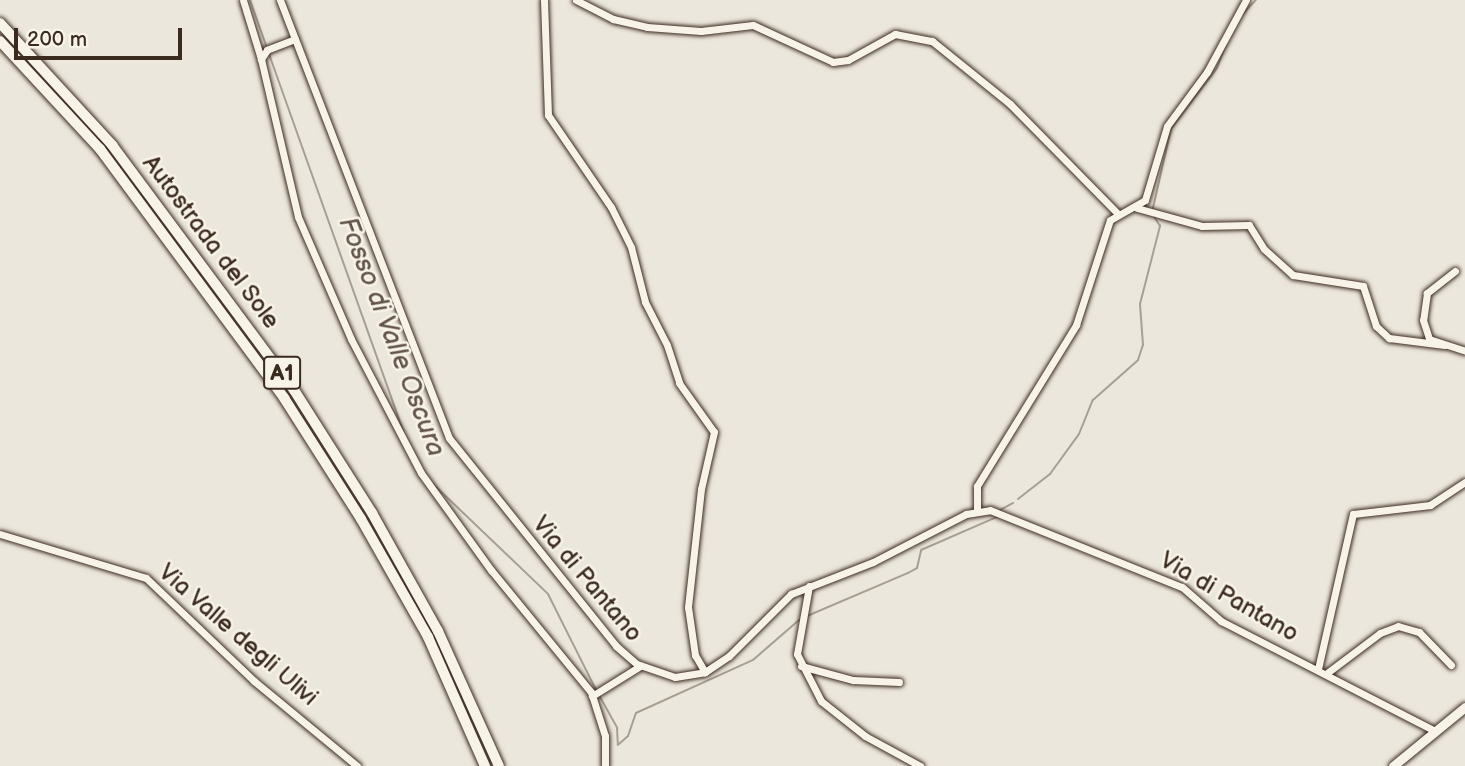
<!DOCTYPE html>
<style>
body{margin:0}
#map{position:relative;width:1465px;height:766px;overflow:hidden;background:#ece7dc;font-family:"Balsamiq Sans",sans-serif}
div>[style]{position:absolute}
.stream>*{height:2px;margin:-1px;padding:0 1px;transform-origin:1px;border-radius:1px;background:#a89f93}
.roads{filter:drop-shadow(0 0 2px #3b2a1e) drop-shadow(0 0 2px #3b2a1e)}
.minor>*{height:7px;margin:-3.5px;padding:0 3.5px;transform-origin:3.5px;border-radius:3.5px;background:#f7f3e8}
.major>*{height:9px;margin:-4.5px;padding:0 4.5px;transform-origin:4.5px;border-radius:4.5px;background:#f7f3e8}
.highway>*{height:10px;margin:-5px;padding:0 5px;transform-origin:5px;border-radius:5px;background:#f7f3e8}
span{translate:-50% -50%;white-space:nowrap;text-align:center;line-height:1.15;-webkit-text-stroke:5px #f7f3e8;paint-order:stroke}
.shield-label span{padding:2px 5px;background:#f7f3e8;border:2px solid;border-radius:5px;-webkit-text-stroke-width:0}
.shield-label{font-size:23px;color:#3b2a1e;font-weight:700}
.street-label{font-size:24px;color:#3b2a1e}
.water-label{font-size:26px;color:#615347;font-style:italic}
.scale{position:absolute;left:14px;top:28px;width:168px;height:32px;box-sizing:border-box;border:4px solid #3b2a1e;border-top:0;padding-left:9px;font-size:21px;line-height:24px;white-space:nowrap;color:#3b2a1e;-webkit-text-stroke:5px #f7f3e8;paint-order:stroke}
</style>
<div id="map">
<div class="stream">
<i style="left:250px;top:0;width:51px;rotate:70.5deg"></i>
<i style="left:1240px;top:17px;width:23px;rotate:-47deg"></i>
<i style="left:269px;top:54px;width:400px;rotate:70.4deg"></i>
<i style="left:1153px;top:208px;width:81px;rotate:-77.2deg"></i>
<i style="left:1171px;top:129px;width:76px;rotate:-53deg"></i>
<i style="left:1217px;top:68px;width:26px;rotate:-69deg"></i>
<i style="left:433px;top:484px;width:159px;rotate:43.7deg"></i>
<i style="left:548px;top:594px;width:107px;rotate:63.4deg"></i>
<i style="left:1018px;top:499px;width:41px;rotate:-38deg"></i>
<i style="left:1050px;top:474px;width:49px;rotate:-54.1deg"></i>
<i style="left:1079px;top:434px;width:37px;rotate:-68deg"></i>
<i style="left:1093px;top:400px;width:60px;rotate:-41.6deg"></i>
<i style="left:1138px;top:360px;width:16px;rotate:-72deg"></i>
<i style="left:1143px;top:345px;width:41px;rotate:-94.2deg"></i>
<i style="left:1140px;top:304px;width:81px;rotate:-75.6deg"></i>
<i style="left:1160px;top:226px;width:15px;rotate:-122deg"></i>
<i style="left:1000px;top:510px;width:15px;rotate:-28deg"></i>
<i style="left:807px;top:616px;width:110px;rotate:-23.1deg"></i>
<i style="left:908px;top:573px;width:10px;rotate:-29deg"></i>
<i style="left:917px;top:568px;width:18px;rotate:-77deg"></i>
<i style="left:921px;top:550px;width:83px;rotate:-23.5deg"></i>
<i style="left:599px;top:695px;width:38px;rotate:61deg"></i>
<i style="left:617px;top:728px;width:17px;rotate:87deg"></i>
<i style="left:619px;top:744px;width:12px;rotate:-42deg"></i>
<i style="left:628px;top:736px;width:24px;rotate:-71deg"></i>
<i style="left:636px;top:713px;width:128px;rotate:-24.4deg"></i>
<i style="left:753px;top:660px;width:61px;rotate:-41deg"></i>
</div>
<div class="roads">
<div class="minor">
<i style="left:243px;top:0;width:62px;rotate:73deg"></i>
<i style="left:280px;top:0;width:469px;rotate:68.9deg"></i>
<i style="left:449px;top:438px;width:267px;rotate:51.2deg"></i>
<i style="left:616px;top:646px;width:28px;rotate:41deg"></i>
<i style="left:637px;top:664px;width:40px;rotate:18.9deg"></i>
<i style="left:675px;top:677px;width:30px;rotate:-9deg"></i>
<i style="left:705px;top:672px;width:29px;rotate:-34deg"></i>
<i style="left:729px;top:656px;width:88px;rotate:-45deg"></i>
<i style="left:791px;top:594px;width:88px;rotate:-21.3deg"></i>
<i style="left:873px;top:562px;width:105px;rotate:-27.3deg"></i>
<i style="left:966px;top:514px;width:24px;rotate:-9deg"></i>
<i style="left:990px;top:510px;width:207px;rotate:21.9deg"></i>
<i style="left:1182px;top:587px;width:52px;rotate:41.1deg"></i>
<i style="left:1221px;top:621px;width:241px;rotate:27.2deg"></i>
<i style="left:544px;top:0;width:115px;rotate:88deg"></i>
<i style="left:548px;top:115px;width:112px;rotate:55.6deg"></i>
<i style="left:611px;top:207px;width:45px;rotate:63.4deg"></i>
<i style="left:631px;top:247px;width:57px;rotate:75.7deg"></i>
<i style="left:645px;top:302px;width:48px;rotate:62.9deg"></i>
<i style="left:667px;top:345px;width:40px;rotate:72deg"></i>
<i style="left:679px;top:383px;width:60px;rotate:54.5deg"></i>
<i style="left:714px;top:432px;width:58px;rotate:102.8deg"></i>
<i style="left:701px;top:489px;width:119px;rotate:96.3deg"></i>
<i style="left:688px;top:607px;width:49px;rotate:81.7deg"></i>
<i style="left:695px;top:655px;width:20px;rotate:60deg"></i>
<i style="left:576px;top:0;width:42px;rotate:27.2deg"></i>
<i style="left:613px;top:19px;width:35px;rotate:13deg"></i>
<i style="left:647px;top:27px;width:54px;rotate:4.2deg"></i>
<i style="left:701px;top:31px;width:52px;rotate:-6.6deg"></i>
<i style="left:753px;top:25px;width:88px;rotate:24.8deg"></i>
<i style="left:833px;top:62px;width:15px;rotate:-8deg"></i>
<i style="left:848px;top:60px;width:54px;rotate:-29deg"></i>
<i style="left:895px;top:34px;width:38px;rotate:11deg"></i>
<i style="left:932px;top:41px;width:100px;rotate:38.9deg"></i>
<i style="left:1010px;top:104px;width:153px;rotate:45.5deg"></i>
<i style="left:295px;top:39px;width:30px;rotate:159deg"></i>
<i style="left:267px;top:50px;width:11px;rotate:124deg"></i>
<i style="left:261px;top:59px;width:162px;rotate:76.8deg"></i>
<i style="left:298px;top:217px;width:133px;rotate:66.5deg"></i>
<i style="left:351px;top:339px;width:151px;rotate:62.4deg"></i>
<i style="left:421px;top:473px;width:120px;rotate:54.2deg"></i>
<i style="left:491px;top:570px;width:158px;rotate:50.7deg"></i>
<i style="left:591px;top:692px;width:46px;rotate:72.3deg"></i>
<i style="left:605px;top:736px;width:30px;rotate:90deg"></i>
<i style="left:1137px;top:208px;width:67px;rotate:15.5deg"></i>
<i style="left:1202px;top:226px;width:47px;rotate:-1.2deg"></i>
<i style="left:1249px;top:225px;width:28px;rotate:58deg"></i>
<i style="left:1264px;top:249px;width:39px;rotate:42deg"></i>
<i style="left:1293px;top:275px;width:71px;rotate:8.9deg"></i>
<i style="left:1363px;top:286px;width:42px;rotate:72deg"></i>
<i style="left:1376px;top:326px;width:18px;rotate:43deg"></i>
<i style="left:1389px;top:338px;width:56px;rotate:7.1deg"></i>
<i style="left:1455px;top:271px;width:36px;rotate:142deg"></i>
<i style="left:1427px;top:293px;width:27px;rotate:98deg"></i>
<i style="left:1423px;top:320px;width:20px;rotate:72deg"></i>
<i style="left:1429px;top:339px;width:38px;rotate:18deg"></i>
<i style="left:977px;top:511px;width:25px;rotate:-90deg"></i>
<i style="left:977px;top:486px;width:189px;rotate:-58.4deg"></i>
<i style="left:1076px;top:325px;width:110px;rotate:-72.1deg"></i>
<i style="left:1110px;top:220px;width:40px;rotate:-29.7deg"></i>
<i style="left:1145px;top:200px;width:77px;rotate:-73.4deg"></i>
<i style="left:1167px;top:126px;width:67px;rotate:-53.5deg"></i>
<i style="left:1207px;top:72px;width:82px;rotate:-61.6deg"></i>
<i style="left:0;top:534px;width:152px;rotate:16.8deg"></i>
<i style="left:146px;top:578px;width:149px;rotate:43.6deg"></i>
<i style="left:254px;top:681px;width:134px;rotate:39.5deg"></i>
<i style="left:809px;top:586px;width:69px;rotate:100deg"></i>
<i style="left:797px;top:654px;width:53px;rotate:62.9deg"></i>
<i style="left:821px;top:701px;width:56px;rotate:38.5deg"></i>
<i style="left:865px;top:736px;width:63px;rotate:28.6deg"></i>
<i style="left:801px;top:666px;width:54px;rotate:15.1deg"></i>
<i style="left:853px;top:680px;width:46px;rotate:2.5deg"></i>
<i style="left:1318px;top:669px;width:159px;rotate:-77.3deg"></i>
<i style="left:1353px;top:514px;width:78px;rotate:-6.7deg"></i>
<i style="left:1430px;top:505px;width:42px;rotate:-33.3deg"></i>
<i style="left:1327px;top:673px;width:66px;rotate:-37deg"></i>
<i style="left:1380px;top:633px;width:19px;rotate:-21deg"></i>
<i style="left:1398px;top:626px;width:22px;rotate:16deg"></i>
<i style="left:1419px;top:632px;width:46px;rotate:45.9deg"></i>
<i style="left:592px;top:696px;width:57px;rotate:-32deg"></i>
</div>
<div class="major">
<i style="left:1393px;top:766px;width:93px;rotate:-39.3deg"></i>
</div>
<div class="highway">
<i style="left:0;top:23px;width:166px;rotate:47.4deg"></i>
<i style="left:112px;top:145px;width:305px;rotate:53.4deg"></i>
<i style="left:294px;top:390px;width:146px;rotate:57.6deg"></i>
<i style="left:372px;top:513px;width:135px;rotate:60.8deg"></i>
<i style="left:438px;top:631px;width:148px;rotate:65.7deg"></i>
<i style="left:0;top:41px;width:147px;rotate:47.2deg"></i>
<i style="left:100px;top:149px;width:310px;rotate:53.5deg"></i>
<i style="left:284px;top:398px;width:143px;rotate:57.5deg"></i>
<i style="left:361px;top:519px;width:136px;rotate:60.4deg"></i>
<i style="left:428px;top:637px;width:141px;rotate:66.2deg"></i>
</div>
</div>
<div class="shield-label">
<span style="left:282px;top:373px">A1</span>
</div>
<div class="street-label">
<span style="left:211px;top:242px;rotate:53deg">Autostrada del Sole</span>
<span style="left:587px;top:579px;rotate:50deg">Via di Pantano</span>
<span style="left:1229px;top:597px;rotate:30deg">Via di Pantano</span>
<span style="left:238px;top:635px;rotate:41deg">Via Valle degli Ulivi</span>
</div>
<div class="water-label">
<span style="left:391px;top:337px;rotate:69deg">Fosso di Valle Oscura</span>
</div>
<div class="scale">200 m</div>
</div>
